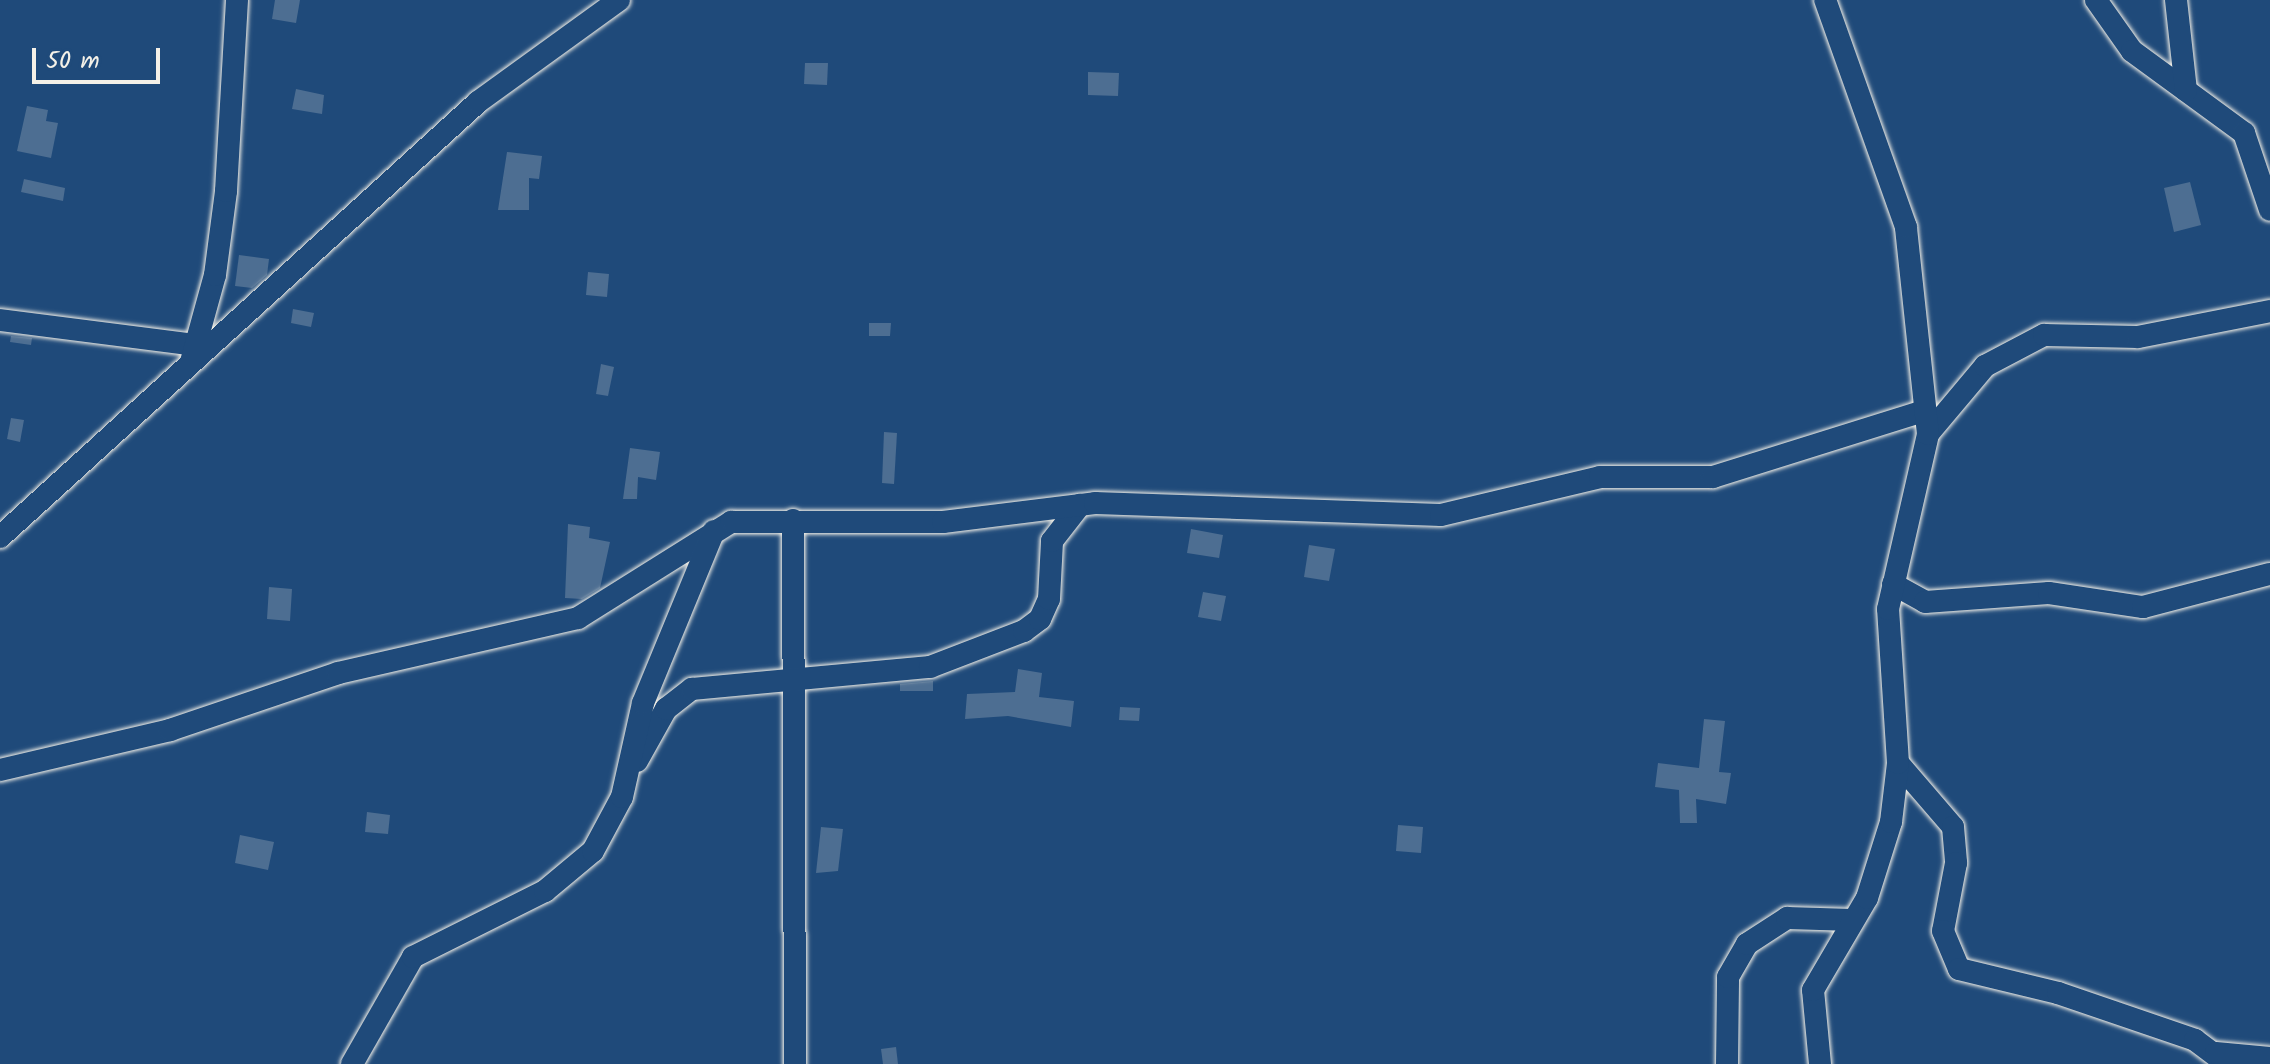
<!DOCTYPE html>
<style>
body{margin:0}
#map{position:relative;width:2270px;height:1064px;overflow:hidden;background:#1f4a7a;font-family:Kalam,sans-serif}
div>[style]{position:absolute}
.building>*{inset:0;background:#4d6e92}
.roads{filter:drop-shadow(0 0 2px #f4f1e8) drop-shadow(0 0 2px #f4f1e8)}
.minor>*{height:22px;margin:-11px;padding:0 11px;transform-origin:11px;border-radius:11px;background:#1f4a7a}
span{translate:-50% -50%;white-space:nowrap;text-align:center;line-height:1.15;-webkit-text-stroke:6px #1f4a7a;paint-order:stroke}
.scale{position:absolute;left:32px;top:48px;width:128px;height:36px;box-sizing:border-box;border:4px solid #f4f1e8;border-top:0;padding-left:10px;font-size:24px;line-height:28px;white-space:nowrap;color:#f4f1e8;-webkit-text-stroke:6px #1f4a7a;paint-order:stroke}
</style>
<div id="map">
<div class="building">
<i style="clip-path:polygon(275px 0,300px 0,296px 23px,272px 19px)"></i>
<i style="clip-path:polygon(805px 63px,828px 63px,827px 85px,804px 84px)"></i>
<i style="clip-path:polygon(1088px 72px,1119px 73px,1118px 96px,1088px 95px)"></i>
<i style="clip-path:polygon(296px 89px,324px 95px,322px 114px,292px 109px)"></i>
<i style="clip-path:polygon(27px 106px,48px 110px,46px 121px,58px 123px,51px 158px,17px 151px)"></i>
<i style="clip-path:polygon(507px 152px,542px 156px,539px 179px,529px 178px,529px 210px,498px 210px)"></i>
<i style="clip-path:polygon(24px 179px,65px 188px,63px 201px,21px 192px)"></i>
<i style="clip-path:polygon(2190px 182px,2201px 225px,2174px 232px,2164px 188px)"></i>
<i style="clip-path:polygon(239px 255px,269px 259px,267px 275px,252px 288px,235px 286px)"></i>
<i style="clip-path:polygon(588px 272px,609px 274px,607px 297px,586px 295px)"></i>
<i style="clip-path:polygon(293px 309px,314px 313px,311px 327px,291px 323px)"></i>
<i style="clip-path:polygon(869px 323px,891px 323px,890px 336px,869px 336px)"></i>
<i style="clip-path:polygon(11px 336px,32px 338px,31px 345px,10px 342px)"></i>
<i style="clip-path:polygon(601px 364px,614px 367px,608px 396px,596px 394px)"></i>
<i style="clip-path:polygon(11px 418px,24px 420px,20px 442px,7px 439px)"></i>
<i style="clip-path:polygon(884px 432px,897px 433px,894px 484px,882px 483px)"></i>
<i style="clip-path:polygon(630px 448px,660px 452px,656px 480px,638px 477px,637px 499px,623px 499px)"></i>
<i style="clip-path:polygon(568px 524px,590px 527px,589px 538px,610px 542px,600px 588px,582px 599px,565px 598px)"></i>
<i style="clip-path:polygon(1191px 529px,1223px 535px,1219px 558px,1187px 553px)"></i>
<i style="clip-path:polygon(1309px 545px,1335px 549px,1329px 581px,1304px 577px)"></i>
<i style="clip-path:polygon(269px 587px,292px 589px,290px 621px,267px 619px)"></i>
<i style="clip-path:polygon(1203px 592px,1226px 596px,1221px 621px,1198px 617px)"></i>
<i style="clip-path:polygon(1018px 669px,1042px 673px,1039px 697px,1074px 701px,1071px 727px,1008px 716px,965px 719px,967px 694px,1015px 692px)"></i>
<i style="clip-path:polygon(933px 681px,933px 691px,900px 691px,900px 684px)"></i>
<i style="clip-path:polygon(1120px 707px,1140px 708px,1139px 721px,1119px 720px)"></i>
<i style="clip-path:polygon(1704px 719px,1725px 721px,1719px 772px,1731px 773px,1726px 804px,1696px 799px,1697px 823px,1680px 823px,1679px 790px,1655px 787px,1658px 763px,1699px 768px)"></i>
<i style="clip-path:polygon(367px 812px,390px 815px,388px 834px,365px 832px)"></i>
<i style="clip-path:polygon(1398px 825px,1423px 827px,1421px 853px,1396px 851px)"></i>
<i style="clip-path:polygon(821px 827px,843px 829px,838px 871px,816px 873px)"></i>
<i style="clip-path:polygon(240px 835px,274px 842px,268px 870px,235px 863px)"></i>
<i style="clip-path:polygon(896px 1047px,898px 1064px,883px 1064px,881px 1049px)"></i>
</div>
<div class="roads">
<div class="minor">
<i style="left:2096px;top:0;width:62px;rotate:54.8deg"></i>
<i style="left:2132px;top:51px;width:139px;rotate:36.2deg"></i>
<i style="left:2244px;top:133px;width:81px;rotate:71.3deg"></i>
<i style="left:2176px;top:0;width:91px;rotate:83.7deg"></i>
<i style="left:0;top:320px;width:197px;rotate:7.3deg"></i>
<i style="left:191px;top:362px;width:90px;rotate:-74.6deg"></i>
<i style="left:215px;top:275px;width:85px;rotate:-82.5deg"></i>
<i style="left:226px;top:191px;width:191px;rotate:-86.7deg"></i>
<i style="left:1928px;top:434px;width:89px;rotate:-50deg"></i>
<i style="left:1985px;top:366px;width:67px;rotate:-27.7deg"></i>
<i style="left:2044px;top:335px;width:94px;rotate:1.2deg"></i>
<i style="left:2138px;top:337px;width:135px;rotate:-11.1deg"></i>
<i style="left:793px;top:520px;width:544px;rotate:89.79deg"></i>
<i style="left:0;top:537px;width:646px;rotate:-42.3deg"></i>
<i style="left:478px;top:102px;width:174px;rotate:-35.9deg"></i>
<i style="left:1893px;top:584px;width:37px;rotate:29deg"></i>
<i style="left:1925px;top:602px;width:124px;rotate:-4.2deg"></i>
<i style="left:2049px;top:593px;width:95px;rotate:8.5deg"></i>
<i style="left:2143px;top:607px;width:131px;rotate:-14.6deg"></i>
<i style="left:637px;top:761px;width:60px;rotate:-60.9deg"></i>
<i style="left:666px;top:709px;width:33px;rotate:-38deg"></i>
<i style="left:692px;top:689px;width:239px;rotate:-5.3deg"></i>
<i style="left:930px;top:667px;width:101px;rotate:-21deg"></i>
<i style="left:1024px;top:631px;width:20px;rotate:-37deg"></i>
<i style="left:1040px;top:619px;width:22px;rotate:-66deg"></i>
<i style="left:1049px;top:599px;width:58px;rotate:-87deg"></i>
<i style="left:1052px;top:541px;width:46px;rotate:-52.1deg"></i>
<i style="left:1898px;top:763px;width:84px;rotate:49.3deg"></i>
<i style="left:1953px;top:827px;width:36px;rotate:85deg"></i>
<i style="left:1956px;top:863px;width:69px;rotate:100.8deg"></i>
<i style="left:1943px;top:931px;width:41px;rotate:67.2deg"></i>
<i style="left:1959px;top:969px;width:102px;rotate:13.6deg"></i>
<i style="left:2058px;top:993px;width:145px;rotate:18.9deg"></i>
<i style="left:2195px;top:1040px;width:40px;rotate:37deg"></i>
<i style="left:0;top:770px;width:175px;rotate:-13.2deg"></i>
<i style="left:170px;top:730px;width:177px;rotate:-18.7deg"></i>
<i style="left:338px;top:673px;width:246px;rotate:-12.9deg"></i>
<i style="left:578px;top:618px;width:181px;rotate:-32.1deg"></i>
<i style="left:731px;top:522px;width:212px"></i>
<i style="left:943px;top:522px;width:153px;rotate:-7.1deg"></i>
<i style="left:1095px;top:503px;width:346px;rotate:2deg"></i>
<i style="left:1441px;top:515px;width:163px;rotate:-13.4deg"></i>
<i style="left:1600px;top:477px;width:113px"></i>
<i style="left:1713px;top:477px;width:221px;rotate:-17.4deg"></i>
<i style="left:2216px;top:1053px;width:54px;rotate:5.3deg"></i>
<i style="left:352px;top:1064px;width:123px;rotate:-60.3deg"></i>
<i style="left:413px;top:957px;width:148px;rotate:-26.6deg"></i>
<i style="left:545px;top:891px;width:62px;rotate:-39.8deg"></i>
<i style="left:593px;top:851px;width:61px;rotate:-61.8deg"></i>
<i style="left:622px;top:797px;width:96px;rotate:-77.4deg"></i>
<i style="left:643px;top:703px;width:186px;rotate:-67.6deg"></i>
<i style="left:1727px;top:1064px;width:87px;rotate:-89.3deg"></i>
<i style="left:1728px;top:977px;width:38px;rotate:-60deg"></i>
<i style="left:1747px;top:944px;width:48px;rotate:-33deg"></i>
<i style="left:1787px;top:918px;width:66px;rotate:1.7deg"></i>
<i style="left:1820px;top:1064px;width:74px;rotate:-95.4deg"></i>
<i style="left:1813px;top:990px;width:107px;rotate:-59.6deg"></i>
<i style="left:1867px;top:898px;width:80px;rotate:-72.5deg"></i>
<i style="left:1891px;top:822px;width:59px;rotate:-83.2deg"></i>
<i style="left:1898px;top:763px;width:154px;rotate:-93.7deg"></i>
<i style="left:1888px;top:609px;width:180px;rotate:-77.1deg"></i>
<i style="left:1928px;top:434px;width:208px;rotate:-96.1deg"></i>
<i style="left:1906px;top:227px;width:241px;rotate:-109.6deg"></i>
</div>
</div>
<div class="scale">50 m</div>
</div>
